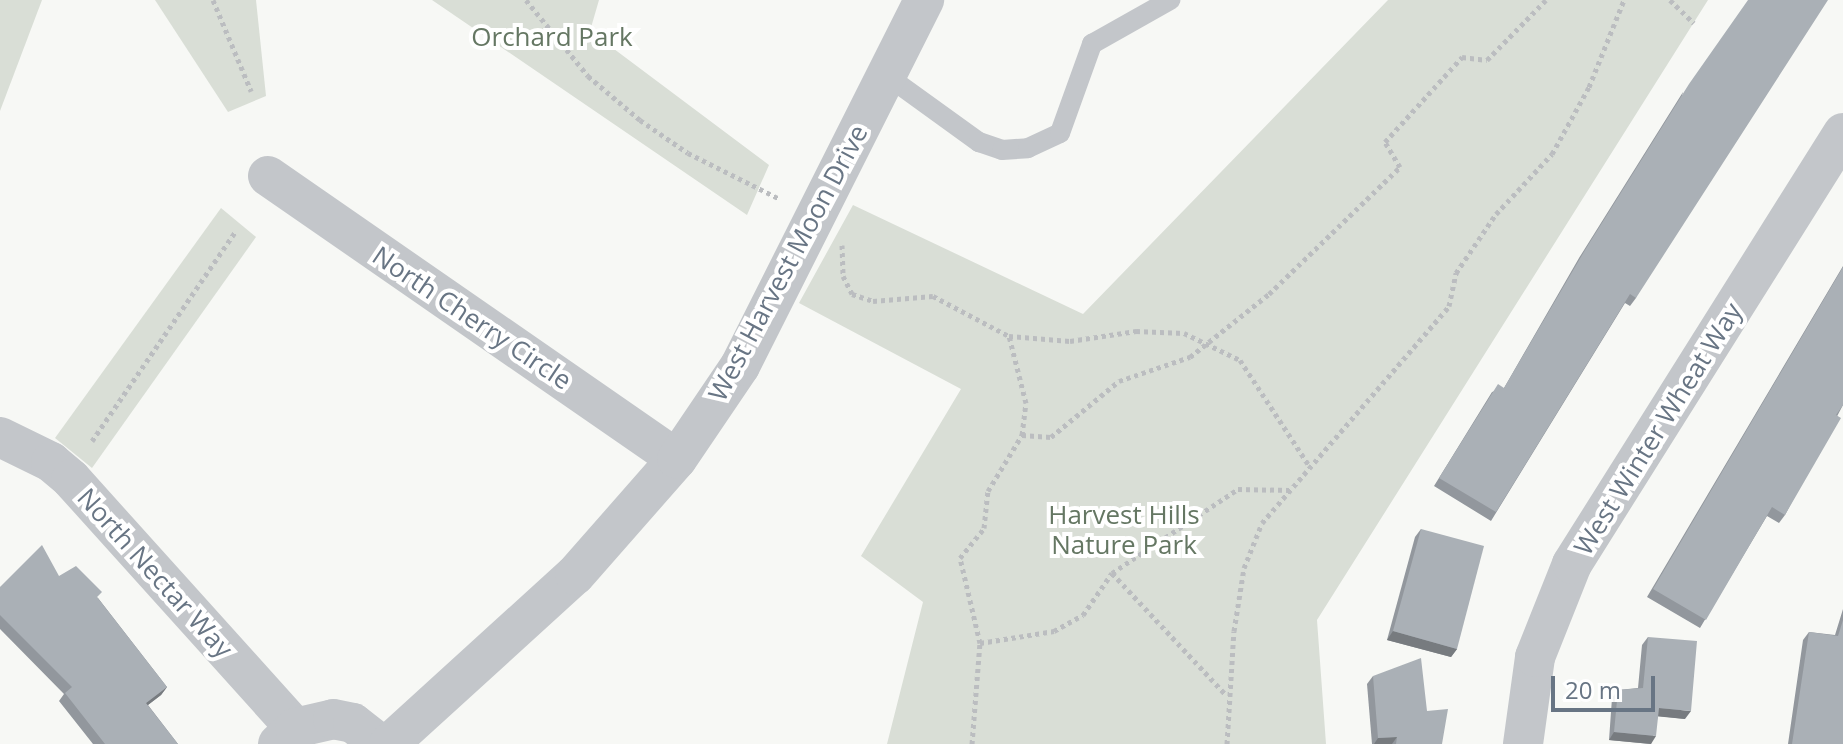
<!DOCTYPE html>
<style>
body{margin:0}
#map{position:relative;width:1843px;height:744px;overflow:hidden;background:#f7f8f5;font-family:"Open Sans",sans-serif}
div>[style]{position:absolute}
.green>*{inset:0;background:#d9ded6}
.path>*{height:5px;margin-top:-2.5px;transform-origin:0;background:repeating-linear-gradient(90deg,#bbbdc0 0 4px,transparent 0 8px)}
.service>*{height:20px;margin:-10px;padding:0 10px;transform-origin:10px;border-radius:10px;background:#c3c6ca}
.minor>*{height:40px;margin:-20px;padding:0 20px;transform-origin:20px;border-radius:20px;background:#c3c6ca}
.wall>*{inset:0;background:#92979d}
.shaded-wall>*{inset:0;background:#777b7f}
.building>*{inset:0;background:#aab0b6}
span{translate:-50% -50%;white-space:nowrap;text-align:center;line-height:1.15;-webkit-text-stroke:8px #fff;paint-order:stroke}
.park-label{font-size:26px;color:#657763}
.street-label{font-size:26px;color:#687584}
.scale{position:absolute;left:1551px;top:676px;width:104px;height:36px;box-sizing:border-box;border:4px solid #687584;border-top:0;padding-left:10px;font-size:24px;line-height:28px;white-space:nowrap;color:#687584;-webkit-text-stroke:6px #fff;paint-order:stroke}
</style>
<div id="map">
<div class="green">
<i style="clip-path:polygon(0 0,42px 0,0 111px)"></i>
<i style="clip-path:polygon(155px 0,256px 0,266px 96px,228px 112px)"></i>
<i style="clip-path:polygon(432px 0,599px 0,590px 31px,769px 165px,747px 215px)"></i>
<i style="clip-path:polygon(1388px 0,1708px 0,1317px 620px,1326px 744px,887px 744px,923px 602px,861px 556px,961px 389px,799px 303px,853px 205px,1083px 314px)"></i>
<i style="clip-path:polygon(221px 208px,256px 237px,92px 468px,55px 438px)"></i>
</div>
<div class="path">
<i style="left:213px;top:0;width:99px;rotate:67.3deg"></i>
<i style="left:526px;top:0;width:98px;rotate:50.8deg"></i>
<i style="left:588px;top:76px;width:68px;rotate:40.2deg"></i>
<i style="left:640px;top:120px;width:58px;rotate:34.5deg"></i>
<i style="left:688px;top:153px;width:103px;rotate:26.6deg"></i>
<i style="left:1670px;top:0;width:33px;rotate:44deg"></i>
<i style="left:842px;top:245px;width:31px;rotate:88deg"></i>
<i style="left:843px;top:276px;width:20px;rotate:63deg"></i>
<i style="left:852px;top:294px;width:22px;rotate:18deg"></i>
<i style="left:873px;top:301px;width:60px;rotate:-4.8deg"></i>
<i style="left:933px;top:296px;width:86px;rotate:27.8deg"></i>
<i style="left:1009px;top:336px;width:61px;rotate:4.7deg"></i>
<i style="left:1070px;top:341px;width:67px;rotate:-8.6deg"></i>
<i style="left:1136px;top:331px;width:48px;rotate:2.4deg"></i>
<i style="left:1184px;top:333px;width:62px;rotate:25.7deg"></i>
<i style="left:1240px;top:360px;width:128px;rotate:56.8deg"></i>
<i style="left:1022px;top:435px;width:29px;rotate:4deg"></i>
<i style="left:1051px;top:437px;width:88px;rotate:-39.5deg"></i>
<i style="left:1119px;top:381px;width:75px;rotate:-18.7deg"></i>
<i style="left:1190px;top:357px;width:101px;rotate:-38.6deg"></i>
<i style="left:1269px;top:294px;width:182px;rotate:-44.1deg"></i>
<i style="left:1400px;top:167px;width:29px;rotate:-121deg"></i>
<i style="left:1385px;top:142px;width:115px;rotate:-47.8deg"></i>
<i style="left:1462px;top:57px;width:25px;rotate:7deg"></i>
<i style="left:1487px;top:60px;width:84px;rotate:-45.5deg"></i>
<i style="left:92px;top:441px;width:255px;rotate:-55.6deg"></i>
<i style="left:1112px;top:573px;width:151px;rotate:-33.7deg"></i>
<i style="left:1238px;top:489px;width:51px;rotate:1.1deg"></i>
<i style="left:980px;top:643px;width:75px;rotate:-9.2deg"></i>
<i style="left:1054px;top:631px;width:33px;rotate:-29deg"></i>
<i style="left:1083px;top:615px;width:51px;rotate:-55.4deg"></i>
<i style="left:1112px;top:573px;width:167px;rotate:46.9deg"></i>
<i style="left:972px;top:744px;width:101px;rotate:-85.5deg"></i>
<i style="left:980px;top:643px;width:87px;rotate:-103.2deg"></i>
<i style="left:960px;top:558px;width:38px;rotate:-51deg"></i>
<i style="left:984px;top:528px;width:37px;rotate:-84deg"></i>
<i style="left:988px;top:491px;width:66px;rotate:-58.7deg"></i>
<i style="left:1022px;top:435px;width:32px;rotate:-83deg"></i>
<i style="left:1026px;top:403px;width:69px;rotate:-104.2deg"></i>
<i style="left:1227px;top:744px;width:113px;rotate:-86.5deg"></i>
<i style="left:1234px;top:631px;width:64px;rotate:-81deg"></i>
<i style="left:1244px;top:568px;width:48px;rotate:-68.2deg"></i>
<i style="left:1262px;top:523px;width:286px;rotate:-49.2deg"></i>
<i style="left:1449px;top:306px;width:34px;rotate:-78deg"></i>
<i style="left:1456px;top:273px;width:71px;rotate:-55.9deg"></i>
<i style="left:1496px;top:214px;width:82px;rotate:-47deg"></i>
<i style="left:1552px;top:154px;width:77px;rotate:-61.1deg"></i>
<i style="left:1589px;top:87px;width:94px;rotate:-68.1deg"></i>
</div>
<div class="service">
<i style="left:886px;top:75px;width:115px;rotate:35.8deg"></i>
<i style="left:979px;top:142px;width:24px;rotate:19deg"></i>
<i style="left:1002px;top:150px;width:26px;rotate:-4deg"></i>
<i style="left:1028px;top:148px;width:35px;rotate:-25deg"></i>
<i style="left:1060px;top:133px;width:95px;rotate:-70.2deg"></i>
<i style="left:1092px;top:44px;width:90px;rotate:-29.4deg"></i>
</div>
<div class="minor">
<i style="left:268px;top:176px;width:497px;rotate:34.7deg"></i>
<i style="left:0;top:437px;width:57px;rotate:26.1deg"></i>
<i style="left:51px;top:462px;width:26px;rotate:40deg"></i>
<i style="left:71px;top:479px;width:335px;rotate:48deg"></i>
<i style="left:278px;top:744px;width:23px;rotate:-43deg"></i>
<i style="left:295px;top:728px;width:39px;rotate:-13deg"></i>
<i style="left:333px;top:719px;width:20px;rotate:11deg"></i>
<i style="left:353px;top:723px;width:34px;rotate:38deg"></i>
<i style="left:389px;top:744px;width:251px;rotate:-42.3deg"></i>
<i style="left:575px;top:575px;width:154px;rotate:-48.7deg"></i>
<i style="left:677px;top:459px;width:112px;rotate:-55.9deg"></i>
<i style="left:740px;top:366px;width:410px;rotate:-63.3deg"></i>
<i style="left:1523px;top:744px;width:88px;rotate:-82.1deg"></i>
<i style="left:1535px;top:657px;width:100px;rotate:-68.3deg"></i>
<i style="left:1572px;top:564px;width:509px;rotate:-57.84deg"></i>
</div>
<div class="wall">
<i style="clip-path:polygon(1683px 92px,1636px 298px,1630px 306px,1625px 303px,1491px 521px,1434px 486px,1492px 392px,1504px 388px,1579px 258px)"></i>
<i style="clip-path:polygon(1843px 266px,1843px 405px,1785px 515px,1779px 523px,1767px 516px,1700px 628px,1647px 597px)"></i>
<i style="clip-path:polygon(1421px 529px,1457px 649px,1451px 657px,1387px 640px,1415px 537px)"></i>
<i style="clip-path:polygon(59px 576px,98px 598px,167px 687px,161px 695px,148px 705px,178px 744px,93px 744px,59px 701px,64px 694px,0 629px,0 587px)"></i>
<i style="clip-path:polygon(1843px 609px,1843px 744px,1788px 744px,1803px 640px,1809px 632px,1835px 635px)"></i>
<i style="clip-path:polygon(1648px 637px,1685px 719px,1658px 716px,1651px 744px,1609px 740px,1612px 698px,1618px 690px,1638px 688px,1642px 645px)"></i>
<i style="clip-path:polygon(1373px 676px,1427px 711px,1442px 744px,1372px 744px,1367px 684px)"></i>
</div>
<div class="shaded-wall">
<i style="clip-path:polygon(1393px 631px,1457px 649px,1451px 657px,1387px 640px)"></i>
<i style="clip-path:polygon(167px 687px,161px 695px,140px 711px,146px 703px)"></i>
<i style="clip-path:polygon(1659px 708px,1691px 711px,1685px 719px,1654px 716px)"></i>
<i style="clip-path:polygon(1614px 732px,1656px 736px,1651px 744px,1609px 740px)"></i>
<i style="clip-path:polygon(1397px 737px,1392px 744px,1374px 744px,1378px 738px)"></i>
</div>
<div class="building">
<i style="clip-path:polygon(1748px 0,1828px 0,1636px 298px,1630px 294px,1496px 512px,1439px 478px,1498px 384px,1504px 388px,1585px 250px,1689px 84px)"></i>
<i style="clip-path:polygon(1843px 267px,1843px 405px,1836px 415px,1841px 418px,1785px 515px,1772px 507px,1706px 620px,1653px 589px)"></i>
<i style="clip-path:polygon(1421px 529px,1484px 546px,1457px 649px,1393px 631px)"></i>
<i style="clip-path:polygon(42px 545px,59px 576px,76px 566px,102px 592px,97px 597px,167px 687px,146px 703px,178px 744px,105px 744px,65px 693px,72px 687px,0 615px,0 587px)"></i>
<i style="clip-path:polygon(1843px 620px,1843px 744px,1792px 744px,1809px 632px,1838px 636px)"></i>
<i style="clip-path:polygon(1648px 637px,1697px 641px,1691px 711px,1659px 708px,1656px 736px,1614px 732px,1618px 690px,1643px 688px)"></i>
<i style="clip-path:polygon(1421px 658px,1427px 711px,1448px 709px,1442px 744px,1396px 744px,1397px 737px,1378px 738px,1373px 676px)"></i>
</div>
<div class="park-label">
<span style="left:552px;top:37px">Orchard Park</span>
<span style="left:1124px;top:530px">Harvest Hills<br>Nature Park</span>
</div>
<div class="street-label">
<span style="left:788px;top:263px;rotate:-62deg">West Harvest Moon Drive</span>
<span style="left:472px;top:318px;rotate:34deg">North Cherry Circle</span>
<span style="left:1658px;top:429px;rotate:-58deg">West Winter Wheat Way</span>
<span style="left:155px;top:573px;rotate:48deg">North Nectar Way</span>
</div>
<div class="scale">20 m</div>
</div>
